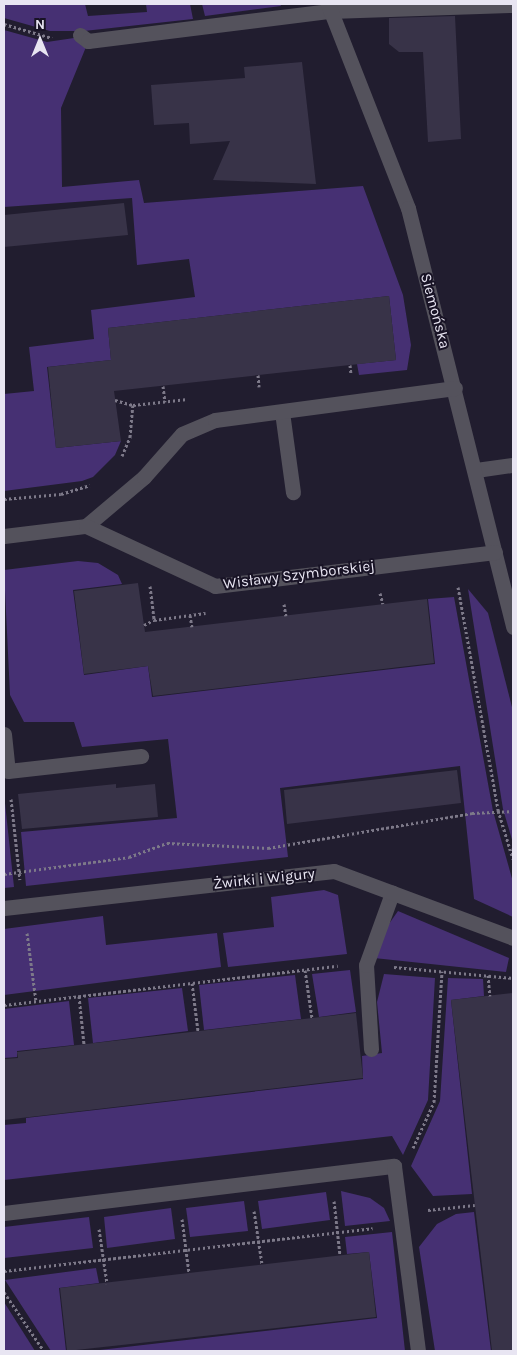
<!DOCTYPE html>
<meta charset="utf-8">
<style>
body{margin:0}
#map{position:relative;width:517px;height:1355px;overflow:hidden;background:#211d2f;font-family:Karla,sans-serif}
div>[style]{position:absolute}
.green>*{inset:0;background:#463073}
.building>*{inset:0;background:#383348}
.path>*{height:3px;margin-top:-1.5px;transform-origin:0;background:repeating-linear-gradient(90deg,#7d7989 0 2.5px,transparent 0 5px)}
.lane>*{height:15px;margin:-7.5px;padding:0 7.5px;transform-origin:7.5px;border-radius:7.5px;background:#54525c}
.street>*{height:15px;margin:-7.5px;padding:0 7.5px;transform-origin:7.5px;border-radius:7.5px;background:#54525c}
span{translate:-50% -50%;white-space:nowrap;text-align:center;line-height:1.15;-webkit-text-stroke:4px #181325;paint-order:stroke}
.street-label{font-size:15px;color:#e8e5f2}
.frame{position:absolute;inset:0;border:5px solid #e8e5f2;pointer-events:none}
.north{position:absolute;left:15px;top:15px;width:50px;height:50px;-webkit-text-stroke:4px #181325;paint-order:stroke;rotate:0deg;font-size:14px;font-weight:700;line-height:20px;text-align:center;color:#e8e5f2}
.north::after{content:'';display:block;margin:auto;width:18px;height:22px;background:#e8e5f2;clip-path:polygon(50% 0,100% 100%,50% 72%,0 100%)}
</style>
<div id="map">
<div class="green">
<i style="clip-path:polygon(4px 4px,85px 4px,88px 16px,147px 12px,146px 4px,190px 4px,193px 19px,84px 31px,50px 31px,4px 18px)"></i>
<i style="clip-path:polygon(202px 4px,280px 4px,281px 6px,205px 16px)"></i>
<i style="clip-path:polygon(4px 30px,47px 42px,74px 38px,86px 47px,61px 108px,62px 187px,139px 180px,144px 203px,363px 186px,403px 295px,411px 345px,407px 370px,359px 375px,357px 364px,396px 360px,389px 296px,108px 328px,111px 360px,47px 367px,56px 448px,121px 441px,115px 455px,93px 477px,82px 481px,4px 491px,4px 394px,34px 391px,29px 347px,94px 339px,91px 310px,195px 297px,189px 259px,137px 265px,132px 198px,4px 207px)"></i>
<i style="clip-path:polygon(78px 561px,98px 563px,118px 575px,122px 584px,73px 590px,84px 675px,148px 666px,152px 697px,435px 664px,428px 599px,454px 597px,493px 811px,513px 882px,513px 917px,474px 899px,460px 766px,280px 788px,288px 857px,26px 886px,21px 832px,177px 818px,168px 739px,82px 747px,74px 722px,24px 722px,10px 695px,4px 570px)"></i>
<i style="clip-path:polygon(468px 589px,488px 613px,513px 711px,513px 843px,503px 809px)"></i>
<i style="clip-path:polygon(4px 794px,14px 887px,4px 888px)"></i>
<i style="clip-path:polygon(324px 890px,338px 895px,347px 954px,228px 967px,223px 933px,274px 927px,271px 897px)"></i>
<i style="clip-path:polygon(398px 911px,509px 958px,506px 972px,374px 958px,384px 931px)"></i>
<i style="clip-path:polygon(103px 916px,106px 945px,217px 933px,221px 967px,4px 995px,4px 929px)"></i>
<i style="clip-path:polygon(350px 970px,356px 1012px,319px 1017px,312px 974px)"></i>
<i style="clip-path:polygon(384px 974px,435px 978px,428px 1100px,403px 1155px,392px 1136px,4px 1180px,4px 1125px,26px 1123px,26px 1118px,363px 1079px,362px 1056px,382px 1053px,377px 1002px)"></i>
<i style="clip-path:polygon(295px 975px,301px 1019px,204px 1030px,199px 985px)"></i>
<i style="clip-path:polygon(448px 978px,483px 979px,484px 996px,451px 1000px,472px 1194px,433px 1196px,411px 1166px,440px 1101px)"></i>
<i style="clip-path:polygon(182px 988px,188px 1031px,93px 1043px,88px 998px)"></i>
<i style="clip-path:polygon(69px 1001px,74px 1045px,17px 1051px,17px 1057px,4px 1058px,4px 1009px)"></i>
<i style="clip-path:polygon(341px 1191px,370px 1198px,384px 1208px,390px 1221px,345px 1226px)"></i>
<i style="clip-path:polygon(326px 1192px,330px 1220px,262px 1229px,258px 1201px)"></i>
<i style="clip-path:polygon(244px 1201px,248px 1231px,190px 1237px,186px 1208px)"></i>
<i style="clip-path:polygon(171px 1208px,175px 1239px,107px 1248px,104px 1217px)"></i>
<i style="clip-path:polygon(474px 1212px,491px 1351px,513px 1351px,435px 1351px,419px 1247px,437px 1224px,456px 1214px)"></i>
<i style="clip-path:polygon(89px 1217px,93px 1248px,4px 1258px,4px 1227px)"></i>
<i style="clip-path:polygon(392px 1232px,405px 1351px,91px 1351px,377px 1318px,369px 1252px,347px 1254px,345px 1237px)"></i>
<i style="clip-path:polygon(96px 1268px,99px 1283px,59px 1288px,66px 1351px,51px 1351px,5px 1280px)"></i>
<i style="clip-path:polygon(4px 1302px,35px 1351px,4px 1351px)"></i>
</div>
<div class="building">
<i style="clip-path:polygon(455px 16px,461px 139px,428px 142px,423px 52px,399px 52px,389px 44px,389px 18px)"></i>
<i style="clip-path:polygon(302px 62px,316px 184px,213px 180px,230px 141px,190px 144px,189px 123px,154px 125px,151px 85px,245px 78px,244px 67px)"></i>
<i style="clip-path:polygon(124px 203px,128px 235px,4px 247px,4px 215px)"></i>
<i style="clip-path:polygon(389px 296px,396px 360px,114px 391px,121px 441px,56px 448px,48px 367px,111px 360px,108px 328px)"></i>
<i style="clip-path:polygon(138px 583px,145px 632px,427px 599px,434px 663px,153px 696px,148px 666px,84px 674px,74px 591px)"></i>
<i style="clip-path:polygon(457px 770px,461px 803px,287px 824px,284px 790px)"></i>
<i style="clip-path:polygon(116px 784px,116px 788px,155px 784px,158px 817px,22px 829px,18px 794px)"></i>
<i style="clip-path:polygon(513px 993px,513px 1351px,492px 1351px,451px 1000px)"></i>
<i style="clip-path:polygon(356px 1013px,363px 1078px,4px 1120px,4px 1059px,18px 1058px,17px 1052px)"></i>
<i style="clip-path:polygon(369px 1252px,376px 1317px,67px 1351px,60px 1288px)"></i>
</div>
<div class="path">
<i style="left:4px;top:24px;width:50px;rotate:16.3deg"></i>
<i style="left:350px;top:365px;width:9px;rotate:84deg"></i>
<i style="left:258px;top:375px;width:12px;rotate:85deg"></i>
<i style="left:163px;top:386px;width:16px;rotate:83deg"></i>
<i style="left:115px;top:400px;width:19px;rotate:16deg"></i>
<i style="left:122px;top:456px;width:21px;rotate:-67deg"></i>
<i style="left:130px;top:437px;width:32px;rotate:-85deg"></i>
<i style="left:133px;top:405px;width:55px;rotate:-6.2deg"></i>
<i style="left:4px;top:499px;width:57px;rotate:-5deg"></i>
<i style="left:61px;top:494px;width:30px;rotate:-17deg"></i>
<i style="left:150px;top:586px;width:34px;rotate:83deg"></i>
<i style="left:154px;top:620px;width:52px;rotate:-7.7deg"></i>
<i style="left:458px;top:587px;width:227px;rotate:79.8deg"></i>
<i style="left:498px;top:810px;width:51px;rotate:73deg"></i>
<i style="left:380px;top:593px;width:11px;rotate:75deg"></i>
<i style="left:284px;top:604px;width:12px;rotate:81deg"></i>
<i style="left:190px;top:615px;width:12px;rotate:81deg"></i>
<i style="left:144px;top:625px;width:11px;rotate:-27deg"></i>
<i style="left:11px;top:799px;width:81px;rotate:83.7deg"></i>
<i style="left:4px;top:874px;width:126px;rotate:-7.7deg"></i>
<i style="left:129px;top:857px;width:40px;rotate:-20.2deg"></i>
<i style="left:167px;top:843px;width:101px;rotate:2.8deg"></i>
<i style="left:268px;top:848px;width:207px;rotate:-9.7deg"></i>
<i style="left:472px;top:813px;width:41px;rotate:-2.8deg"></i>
<i style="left:27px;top:933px;width:69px;rotate:82.5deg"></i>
<i style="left:394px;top:967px;width:120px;rotate:5.3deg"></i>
<i style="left:305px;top:970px;width:49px;rotate:81.7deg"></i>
<i style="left:488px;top:975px;width:21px;rotate:85deg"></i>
<i style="left:192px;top:983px;width:48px;rotate:82.9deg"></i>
<i style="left:79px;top:996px;width:48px;rotate:84.1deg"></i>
<i style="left:4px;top:1005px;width:336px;rotate:-6.7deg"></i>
<i style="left:413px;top:1148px;width:51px;rotate:-65.5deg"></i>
<i style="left:434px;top:1102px;width:131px;rotate:-86.5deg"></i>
<i style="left:334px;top:1201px;width:54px;rotate:83.7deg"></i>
<i style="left:428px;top:1210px;width:47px;rotate:-6.1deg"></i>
<i style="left:254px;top:1211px;width:54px;rotate:81.4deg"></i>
<i style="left:182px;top:1219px;width:54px;rotate:82.6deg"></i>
<i style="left:99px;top:1229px;width:55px;rotate:81.6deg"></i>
<i style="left:4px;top:1271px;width:371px;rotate:-6.6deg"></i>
<i style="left:4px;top:1292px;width:71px;rotate:55.9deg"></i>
</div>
<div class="lane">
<i style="left:80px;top:35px;width:10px;rotate:37deg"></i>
<i style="left:88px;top:41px;width:244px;rotate:-7.1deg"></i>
<i style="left:330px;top:11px;width:183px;rotate:-1.9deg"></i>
<i style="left:282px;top:412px;width:81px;rotate:82.2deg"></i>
<i style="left:476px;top:470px;width:37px;rotate:-8deg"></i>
<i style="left:4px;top:734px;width:37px;rotate:84deg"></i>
<i style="left:8px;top:771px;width:134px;rotate:-6.4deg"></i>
<i style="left:371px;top:1049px;width:84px;rotate:-93.4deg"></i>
<i style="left:366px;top:965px;width:77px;rotate:-70.1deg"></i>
<i style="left:4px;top:1213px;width:393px;rotate:-6.9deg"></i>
<i style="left:394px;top:1166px;width:187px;rotate:82.6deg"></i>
</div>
<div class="street">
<i style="left:328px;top:4px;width:219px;rotate:68.6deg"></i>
<i style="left:408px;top:208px;width:432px;rotate:75.9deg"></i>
<i style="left:86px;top:526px;width:76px;rotate:-40.2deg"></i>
<i style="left:144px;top:477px;width:57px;rotate:-48.5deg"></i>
<i style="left:182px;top:434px;width:36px;rotate:-23deg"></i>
<i style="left:215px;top:420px;width:242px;rotate:-7.6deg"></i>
<i style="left:4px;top:536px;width:83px;rotate:-7deg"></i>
<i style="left:86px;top:526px;width:142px;rotate:24.9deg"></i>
<i style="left:215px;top:586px;width:282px;rotate:-6.9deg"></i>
<i style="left:4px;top:908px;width:332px;rotate:-6.4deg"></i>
<i style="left:334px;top:871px;width:191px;rotate:20.5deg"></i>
</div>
<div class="street-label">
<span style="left:435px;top:311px;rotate:75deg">Siemońska</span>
<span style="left:299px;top:575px;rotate:-7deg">Wisławy Szymborskiej</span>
<span style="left:264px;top:879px;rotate:-6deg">Żwirki i Wigury</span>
</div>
<div class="frame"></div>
<div class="north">N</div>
</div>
